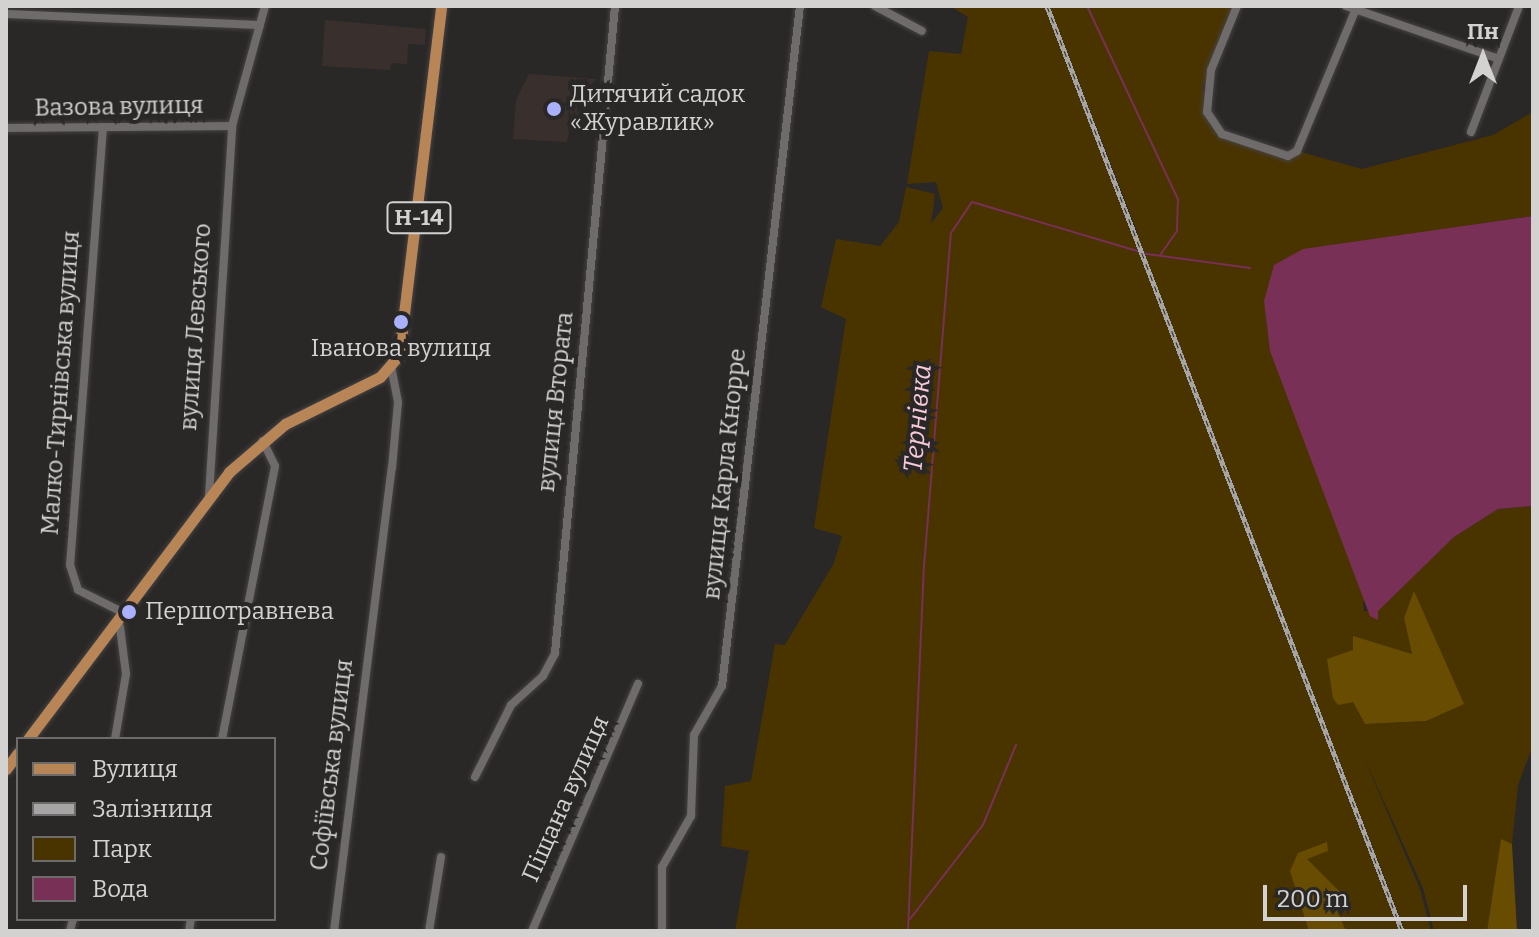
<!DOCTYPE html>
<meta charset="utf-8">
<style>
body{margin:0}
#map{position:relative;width:1539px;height:937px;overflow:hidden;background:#2a2727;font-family:Bitter,serif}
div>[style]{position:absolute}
.built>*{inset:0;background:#39302e}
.green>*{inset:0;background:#493400}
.forest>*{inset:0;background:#684c01}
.water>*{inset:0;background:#783056}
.stream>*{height:2px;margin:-1px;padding:0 1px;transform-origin:1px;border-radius:1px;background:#783056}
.roads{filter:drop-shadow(0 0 2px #454242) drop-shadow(0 0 2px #454242)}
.minor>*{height:8px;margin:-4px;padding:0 4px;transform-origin:4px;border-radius:4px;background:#6e6b6a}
.major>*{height:11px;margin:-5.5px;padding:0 5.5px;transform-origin:5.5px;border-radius:5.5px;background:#b88557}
.rail>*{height:5px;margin-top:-2.5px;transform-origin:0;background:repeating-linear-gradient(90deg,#2a2727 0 6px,#a6a4a4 0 12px);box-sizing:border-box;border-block:2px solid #a6a4a4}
.dots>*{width:22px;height:22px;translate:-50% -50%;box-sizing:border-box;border:4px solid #2a2727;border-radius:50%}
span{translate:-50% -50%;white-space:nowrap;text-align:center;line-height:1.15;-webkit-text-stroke:8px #2a2727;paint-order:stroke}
.shield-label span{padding:2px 6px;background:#2a2727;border:2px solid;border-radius:6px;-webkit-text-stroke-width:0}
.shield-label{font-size:22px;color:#d3d2d1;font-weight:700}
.poi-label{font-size:24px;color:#d3d2d1}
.left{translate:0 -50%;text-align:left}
.street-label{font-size:24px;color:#d3d2d1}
.water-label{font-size:26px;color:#f6c9dd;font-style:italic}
.frame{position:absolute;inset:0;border:8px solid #d3d2d1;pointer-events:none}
.legend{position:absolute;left:16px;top:737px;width:260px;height:184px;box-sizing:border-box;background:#2a2727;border:2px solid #6e6b6b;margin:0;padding:10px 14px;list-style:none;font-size:24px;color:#d3d2d1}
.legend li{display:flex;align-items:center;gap:16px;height:40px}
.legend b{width:40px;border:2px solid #6e6b6b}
.north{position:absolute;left:1443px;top:16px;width:80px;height:80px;-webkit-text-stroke:6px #2a2727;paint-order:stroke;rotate:0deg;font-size:22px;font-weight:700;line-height:32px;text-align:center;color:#d3d2d1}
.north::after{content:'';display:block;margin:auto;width:28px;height:36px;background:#d3d2d1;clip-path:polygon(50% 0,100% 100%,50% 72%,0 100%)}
.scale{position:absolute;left:1263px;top:885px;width:204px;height:36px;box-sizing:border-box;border:4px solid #d3d2d1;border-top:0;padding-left:10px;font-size:24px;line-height:28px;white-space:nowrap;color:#d3d2d1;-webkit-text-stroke:6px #2a2727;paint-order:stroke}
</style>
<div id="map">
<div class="built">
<i style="clip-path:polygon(325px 20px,426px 29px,425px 45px,408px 44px,407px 64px,391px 63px,390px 70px,322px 66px)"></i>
<i style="clip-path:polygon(529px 74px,596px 79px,592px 120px,576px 119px,566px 142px,513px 139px,516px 100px)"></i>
</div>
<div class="green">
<i style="clip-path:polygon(evenodd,950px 6px,1046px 6px,1131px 233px,1138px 234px,1049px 6px,1235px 6px,1203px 86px,1205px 112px,1221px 136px,1285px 160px,1297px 151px,1362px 169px,1493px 135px,1533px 112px,1533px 216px,1471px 225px,1363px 603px,1364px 611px,1378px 610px,1454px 537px,1498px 509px,1533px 506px,1533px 745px,1518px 785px,1512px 844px,1501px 840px,1487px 931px,1434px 931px,1423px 888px,1361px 751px,1420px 889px,1431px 931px,1405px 931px,1152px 280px,1400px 931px,735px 931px,749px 851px,721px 846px,725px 786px,751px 781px,775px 644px,785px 645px,834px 563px,842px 536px,814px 528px,846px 319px,821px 307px,836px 239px,880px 246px,899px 222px,906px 187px,935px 194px,931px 224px,943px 208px,936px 182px,907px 184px,929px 51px,961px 54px,968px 17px,950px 6px,1415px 592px,1426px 721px,1365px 724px,1353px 702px,1353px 637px,1412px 654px,1404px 618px,1415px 592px)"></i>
</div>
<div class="forest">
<i style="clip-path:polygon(1414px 591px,1464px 704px,1426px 721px,1365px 724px,1353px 702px,1338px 705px,1333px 698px,1327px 659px,1353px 650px,1353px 636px,1412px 654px,1404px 618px)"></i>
<i style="clip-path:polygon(1501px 839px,1512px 844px,1517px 931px,1487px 931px)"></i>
<i style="clip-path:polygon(1327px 842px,1328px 851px,1307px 859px,1340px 892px,1334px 905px,1346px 931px,1309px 931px,1290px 871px,1298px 853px)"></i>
</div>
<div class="water">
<i style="clip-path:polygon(1533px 216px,1533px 506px,1498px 509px,1454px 537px,1378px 611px,1378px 620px,1370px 616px,1270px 351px,1264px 301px,1274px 265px,1303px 249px)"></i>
</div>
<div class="stream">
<i style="left:1087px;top:6px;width:213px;rotate:64.8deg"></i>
<i style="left:1178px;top:199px;width:32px;rotate:92deg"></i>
<i style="left:1177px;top:231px;width:29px;rotate:125deg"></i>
<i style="left:910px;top:919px;width:119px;rotate:-52.2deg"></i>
<i style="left:983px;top:825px;width:87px;rotate:-67.6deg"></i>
<i style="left:908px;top:931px;width:364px;rotate:-87.5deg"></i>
<i style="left:924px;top:567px;width:335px;rotate:-85.4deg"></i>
<i style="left:951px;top:233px;width:37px;rotate:-56deg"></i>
<i style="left:972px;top:202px;width:183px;rotate:16.5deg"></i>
<i style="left:1147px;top:254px;width:104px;rotate:7.7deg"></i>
</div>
<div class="roads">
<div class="minor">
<i style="left:875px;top:6px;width:53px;rotate:28deg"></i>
<i style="left:1237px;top:6px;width:69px;rotate:112.1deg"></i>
<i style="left:1211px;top:70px;width:42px;rotate:95.4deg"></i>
<i style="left:1207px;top:112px;width:27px;rotate:56deg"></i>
<i style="left:1222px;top:134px;width:70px;rotate:18.4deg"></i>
<i style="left:1288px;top:156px;width:10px;rotate:-29deg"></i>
<i style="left:1297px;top:151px;width:157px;rotate:-67.5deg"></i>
<i style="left:1346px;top:6px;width:159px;rotate:19.1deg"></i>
<i style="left:6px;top:14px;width:254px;rotate:2.5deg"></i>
<i style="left:103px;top:127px;width:439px;rotate:94.3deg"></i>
<i style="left:70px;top:565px;width:26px;rotate:72deg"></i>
<i style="left:78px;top:590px;width:49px;rotate:26.6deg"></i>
<i style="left:6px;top:128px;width:226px;rotate:-0.5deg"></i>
<i style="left:1471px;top:132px;width:135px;rotate:-69.1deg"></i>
<i style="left:209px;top:496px;width:371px;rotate:-86.4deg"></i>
<i style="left:232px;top:126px;width:124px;rotate:-74.6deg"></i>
<i style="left:115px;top:739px;width:66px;rotate:-80.4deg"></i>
<i style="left:126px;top:674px;width:47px;rotate:-97.3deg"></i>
<i style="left:222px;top:739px;width:278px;rotate:-79deg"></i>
<i style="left:275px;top:466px;width:28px;rotate:-116deg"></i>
<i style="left:475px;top:777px;width:80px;rotate:-63.4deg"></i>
<i style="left:511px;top:705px;width:43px;rotate:-42.2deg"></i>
<i style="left:543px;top:676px;width:26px;rotate:-62deg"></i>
<i style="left:555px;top:653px;width:650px;rotate:-84.7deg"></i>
<i style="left:70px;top:931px;width:12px;rotate:-76deg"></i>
<i style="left:189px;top:931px;width:12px;rotate:-81deg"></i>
<i style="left:334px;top:931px;width:467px;rotate:-82.9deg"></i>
<i style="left:392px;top:468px;width:66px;rotate:-84.8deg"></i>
<i style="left:398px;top:402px;width:36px;rotate:-101deg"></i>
<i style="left:429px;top:931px;width:75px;rotate:-80.8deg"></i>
<i style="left:532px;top:931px;width:269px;rotate:-66.8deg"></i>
<i style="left:662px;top:931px;width:64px;rotate:-90deg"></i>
<i style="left:662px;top:867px;width:59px;rotate:-60.4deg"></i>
<i style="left:691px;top:816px;width:81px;rotate:-87.9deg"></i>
<i style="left:694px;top:735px;width:56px;rotate:-60.3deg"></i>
<i style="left:722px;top:686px;width:684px;rotate:-83.46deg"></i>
</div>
<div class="major">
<i style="left:28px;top:739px;width:334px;rotate:-53deg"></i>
<i style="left:229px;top:472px;width:74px;rotate:-40.6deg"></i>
<i style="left:285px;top:424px;width:106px;rotate:-26.3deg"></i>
<i style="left:380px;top:377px;width:29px;rotate:-49deg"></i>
<i style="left:399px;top:355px;width:352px;rotate:-83.1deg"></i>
<i style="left:6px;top:769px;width:20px;rotate:-53deg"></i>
</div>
</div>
<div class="rail">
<i style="left:1047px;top:6px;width:991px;rotate:69deg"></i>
</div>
<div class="dots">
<i style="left:554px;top:109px;background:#a9b0fc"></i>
<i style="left:401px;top:322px;background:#a9b0fc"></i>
<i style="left:129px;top:612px;background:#a9b0fc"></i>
</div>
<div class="shield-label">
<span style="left:419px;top:218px">Н-14</span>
</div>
<div class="poi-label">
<span class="left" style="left:570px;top:109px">Дитячий садок<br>«Журавлик»</span>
<span style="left:401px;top:349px">Іванова вулиця</span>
<span class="left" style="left:145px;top:612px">Першотравнева</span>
</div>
<div class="street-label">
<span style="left:119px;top:107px;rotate:-1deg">Вазова вулиця</span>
<span style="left:196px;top:327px;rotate:-86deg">вулиця Левського</span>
<span style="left:61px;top:383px;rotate:-86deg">Малко-Тирнівська вулиця</span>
<span style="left:556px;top:402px;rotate:-84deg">вулиця Втората</span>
<span style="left:725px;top:474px;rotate:-84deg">вулиця Карла Кнорре</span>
<span style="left:332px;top:765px;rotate:-83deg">Софіївська вулиця</span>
<span style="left:566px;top:799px;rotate:-66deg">Піщана вулиця</span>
</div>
<div class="water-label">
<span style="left:918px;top:418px;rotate:-85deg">Тернівка</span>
</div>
<div class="frame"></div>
<ul class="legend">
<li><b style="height:10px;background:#b88557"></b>Вулиця</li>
<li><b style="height:10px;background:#a6a4a4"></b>Залізниця</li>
<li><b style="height:22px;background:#493400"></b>Парк</li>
<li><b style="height:22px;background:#783056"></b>Вода</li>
</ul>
<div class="north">Пн</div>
<div class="scale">200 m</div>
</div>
